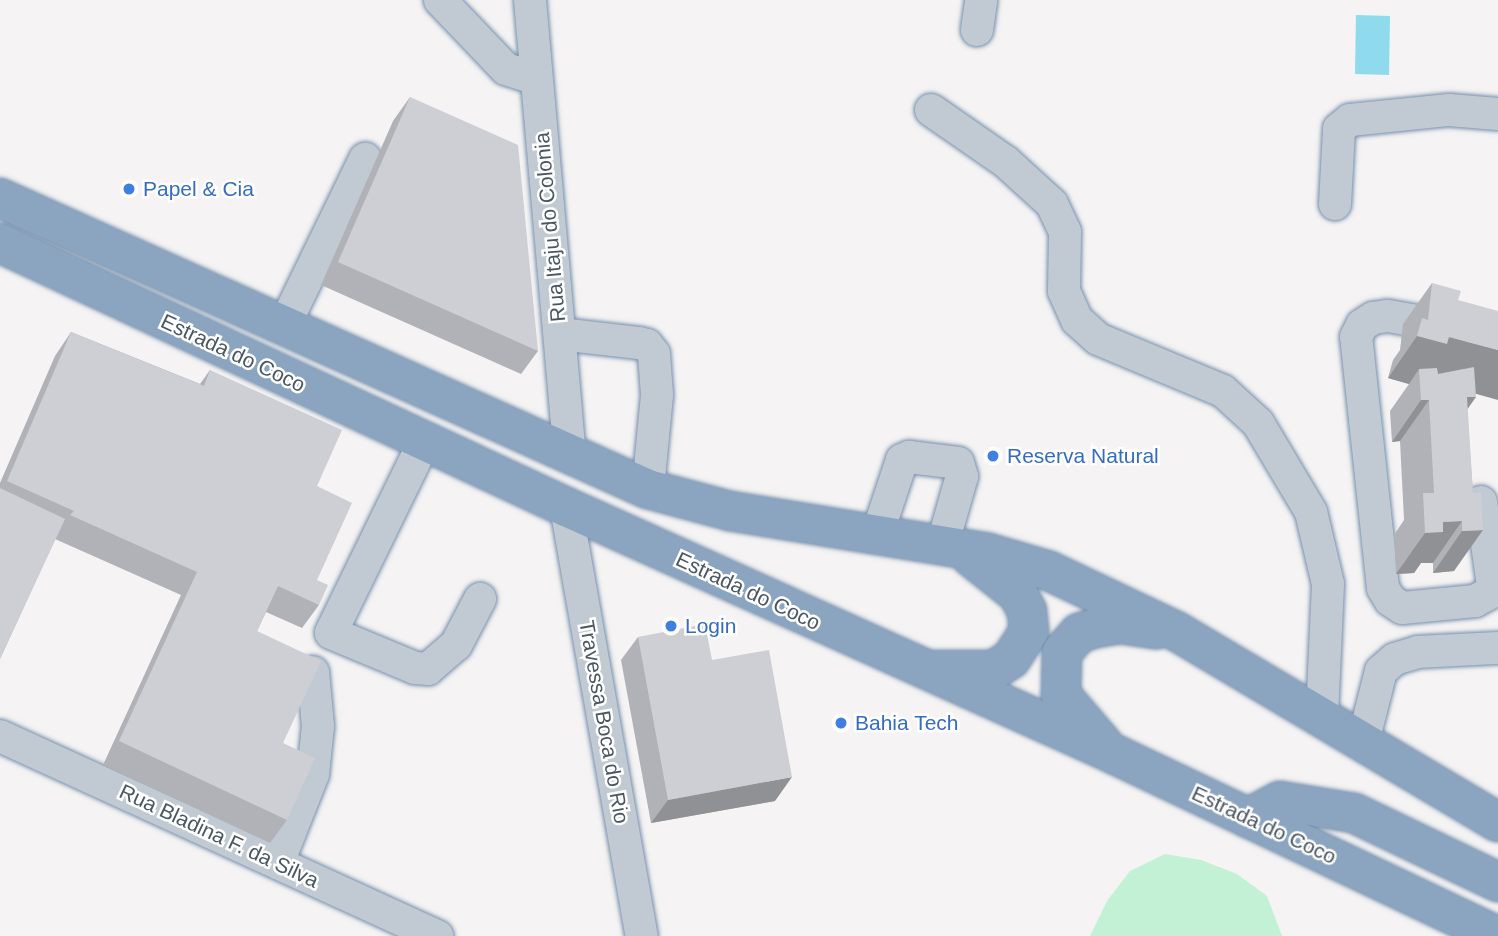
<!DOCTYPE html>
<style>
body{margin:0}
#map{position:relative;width:1498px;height:936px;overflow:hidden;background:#f5f3f3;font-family:Helvetica,sans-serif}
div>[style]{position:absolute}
.green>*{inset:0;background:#c3f1d5}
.water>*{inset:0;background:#90daee}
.roads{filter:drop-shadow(0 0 2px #7690ad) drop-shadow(0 0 2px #7690ad)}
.minor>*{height:32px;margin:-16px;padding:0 16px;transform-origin:16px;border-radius:16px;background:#c1cad2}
.highway>*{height:38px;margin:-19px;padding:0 19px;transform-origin:19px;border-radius:19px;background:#8ba5c1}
.wall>*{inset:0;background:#b0b2b7}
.shaded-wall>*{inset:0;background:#909195}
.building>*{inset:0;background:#cdcfd5}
.dots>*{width:19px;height:19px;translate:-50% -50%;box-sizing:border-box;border:4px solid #fff;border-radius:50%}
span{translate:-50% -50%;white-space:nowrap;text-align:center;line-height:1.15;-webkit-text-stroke:5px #fff;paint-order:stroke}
.shop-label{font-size:21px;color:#366cbe}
.left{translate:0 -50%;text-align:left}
.street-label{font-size:21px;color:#4a5661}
</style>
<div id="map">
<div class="green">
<i style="clip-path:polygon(1165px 854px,1201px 860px,1237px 874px,1267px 896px,1282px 936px,1090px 936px,1107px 901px,1130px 871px)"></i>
</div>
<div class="water">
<i style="clip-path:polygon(1356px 15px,1390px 16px,1389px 75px,1355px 74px)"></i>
</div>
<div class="roads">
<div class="minor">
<i style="left:440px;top:0;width:95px;rotate:46.3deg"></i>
<i style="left:506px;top:69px;width:32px;rotate:18deg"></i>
<i style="left:530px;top:0;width:457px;rotate:85deg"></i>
<i style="left:977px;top:30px;width:30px;rotate:-82deg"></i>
<i style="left:931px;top:110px;width:91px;rotate:34.7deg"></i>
<i style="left:1006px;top:162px;width:62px;rotate:42.4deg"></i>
<i style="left:1052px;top:204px;width:31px;rotate:65deg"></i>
<i style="left:1065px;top:232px;width:59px;rotate:91deg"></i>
<i style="left:1064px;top:291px;width:32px;rotate:66deg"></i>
<i style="left:1077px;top:320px;width:28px;rotate:42deg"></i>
<i style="left:1098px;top:339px;width:135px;rotate:22.6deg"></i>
<i style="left:1223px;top:391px;width:47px;rotate:42.4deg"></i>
<i style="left:1258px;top:423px;width:104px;rotate:59.2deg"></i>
<i style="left:1311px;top:512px;width:74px;rotate:76.7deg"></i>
<i style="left:1328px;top:584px;width:133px;rotate:92.6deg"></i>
<i style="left:1335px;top:204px;width:75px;rotate:-86.9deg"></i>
<i style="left:1339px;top:129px;width:14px;rotate:-39deg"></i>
<i style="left:1350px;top:120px;width:100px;rotate:-5.8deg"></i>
<i style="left:1449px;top:110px;width:49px;rotate:4.7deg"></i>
<i style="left:284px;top:326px;width:186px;rotate:-64.1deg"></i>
<i style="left:560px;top:334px;width:80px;rotate:6.5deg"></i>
<i style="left:639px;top:343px;width:8px;rotate:14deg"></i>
<i style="left:647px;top:345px;width:11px;rotate:52deg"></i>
<i style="left:654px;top:354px;width:41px;rotate:85.8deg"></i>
<i style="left:657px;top:395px;width:94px;rotate:95.5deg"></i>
<i style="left:424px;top:442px;width:212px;rotate:116deg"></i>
<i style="left:331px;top:633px;width:91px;rotate:22.6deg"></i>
<i style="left:415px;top:668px;width:13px;rotate:4deg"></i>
<i style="left:428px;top:669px;width:37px;rotate:-41deg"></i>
<i style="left:456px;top:645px;width:52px;rotate:-62.4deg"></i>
<i style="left:1481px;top:502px;width:84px;rotate:81.8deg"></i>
<i style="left:1493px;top:585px;width:10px;rotate:119deg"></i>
<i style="left:1488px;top:594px;width:15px;rotate:152deg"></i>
<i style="left:1475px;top:601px;width:73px;rotate:174.5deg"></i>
<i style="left:1402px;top:608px;width:14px;rotate:-146deg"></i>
<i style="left:1390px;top:600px;width:14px;rotate:-120deg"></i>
<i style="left:1383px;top:588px;width:252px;rotate:-96.1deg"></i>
<i style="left:1356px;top:337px;width:13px;rotate:-63deg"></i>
<i style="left:1362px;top:325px;width:13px;rotate:-32deg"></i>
<i style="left:1373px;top:318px;width:15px;rotate:-8deg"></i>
<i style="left:1388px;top:316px;width:112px;rotate:9.8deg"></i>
<i style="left:566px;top:507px;width:436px;rotate:80deg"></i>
<i style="left:877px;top:535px;width:79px;rotate:-71.6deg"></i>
<i style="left:902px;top:460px;width:8px;rotate:-23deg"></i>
<i style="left:909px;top:457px;width:49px;rotate:7deg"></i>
<i style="left:958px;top:463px;width:14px;rotate:73deg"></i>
<i style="left:962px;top:476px;width:73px;rotate:105.9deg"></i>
<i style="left:0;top:736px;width:481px;rotate:24.6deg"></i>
<i style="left:1363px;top:742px;width:73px;rotate:-75.8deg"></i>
<i style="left:1381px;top:671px;width:18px;rotate:-41deg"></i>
<i style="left:1395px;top:659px;width:24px;rotate:-17deg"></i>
<i style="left:1418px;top:652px;width:80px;rotate:-2.9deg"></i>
<i style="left:278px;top:863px;width:96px;rotate:-68.5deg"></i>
<i style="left:313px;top:774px;width:48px;rotate:-84.1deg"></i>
<i style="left:318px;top:726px;width:54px;rotate:-95.3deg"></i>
</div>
<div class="highway">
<i style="left:0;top:198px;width:710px;rotate:24.18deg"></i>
<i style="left:648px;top:489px;width:85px;rotate:15deg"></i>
<i style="left:730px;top:511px;width:261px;rotate:9.2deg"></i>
<i style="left:988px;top:553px;width:64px;rotate:16.4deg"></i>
<i style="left:1049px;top:571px;width:140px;rotate:25.3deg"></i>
<i style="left:1176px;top:631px;width:374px;rotate:30.7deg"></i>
<i style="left:0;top:243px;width:625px;rotate:25.01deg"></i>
<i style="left:566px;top:507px;width:601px;rotate:24.26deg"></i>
<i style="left:1114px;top:754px;width:424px;rotate:25.4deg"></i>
<i style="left:936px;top:670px;width:58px"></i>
<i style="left:994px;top:670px;width:20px;rotate:-33deg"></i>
<i style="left:1011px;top:659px;width:33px;rotate:-57deg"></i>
<i style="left:1029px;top:631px;width:20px;rotate:-96deg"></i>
<i style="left:1027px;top:611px;width:19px;rotate:-118deg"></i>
<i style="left:1018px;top:594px;width:61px;rotate:-141.6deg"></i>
<i style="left:1103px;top:744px;width:65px;rotate:-130.6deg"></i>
<i style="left:1061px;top:695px;width:43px;rotate:-88.7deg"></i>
<i style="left:1062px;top:652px;width:25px;rotate:-48deg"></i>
<i style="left:1079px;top:633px;width:17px;rotate:-17deg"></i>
<i style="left:1095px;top:628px;width:25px;rotate:-9deg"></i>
<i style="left:1120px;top:624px;width:37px;rotate:8deg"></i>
<i style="left:1248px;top:818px;width:36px;rotate:-28deg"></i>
<i style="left:1280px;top:801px;width:75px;rotate:9.2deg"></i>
<i style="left:1354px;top:813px;width:160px;rotate:25.6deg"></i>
</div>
</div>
<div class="wall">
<i style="clip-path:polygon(410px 97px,538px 351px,521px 374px,321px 285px,393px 121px)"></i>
<i style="clip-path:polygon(1432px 283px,1458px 300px,1476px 394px,1467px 410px,1473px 493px,1454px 571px,1433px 573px,1433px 563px,1421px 563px,1414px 573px,1396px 574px,1394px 535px,1404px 520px,1400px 441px,1392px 442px,1390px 411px,1409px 384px,1388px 378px,1393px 360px,1400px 350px,1403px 324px)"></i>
<i style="clip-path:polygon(71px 332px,200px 384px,210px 370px,317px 486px,317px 580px,319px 605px,302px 628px,266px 612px,257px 631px,283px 743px,287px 820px,270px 843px,103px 765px,181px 595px,55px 539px,0 659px,0 483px,55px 356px)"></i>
<i style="clip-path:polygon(638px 637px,712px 660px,775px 801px,651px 823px,621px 660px)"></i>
</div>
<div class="shaded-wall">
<i style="clip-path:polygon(1417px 336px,1449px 337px,1498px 350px,1498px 400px,1423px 379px,1419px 369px,1409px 384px,1388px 378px)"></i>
<i style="clip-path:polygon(1467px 397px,1476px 397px,1447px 438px)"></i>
<i style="clip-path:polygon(1421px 400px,1429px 400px,1400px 441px,1392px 442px)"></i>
<i style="clip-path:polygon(1462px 521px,1433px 563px,1421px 563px,1414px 573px,1396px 574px,1425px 533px,1443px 522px)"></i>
<i style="clip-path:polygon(1483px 530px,1454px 571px,1433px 573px,1462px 531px)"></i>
<i style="clip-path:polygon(792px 777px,775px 801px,651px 823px,668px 800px)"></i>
</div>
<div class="building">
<i style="clip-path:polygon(410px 97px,518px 145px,538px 351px,338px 262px)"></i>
<i style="clip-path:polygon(1432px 283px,1461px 291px,1458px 300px,1498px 311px,1498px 350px,1449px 337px,1447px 344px,1417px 336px,1422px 318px,1428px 320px)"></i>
<i style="clip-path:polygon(71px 332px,204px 386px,210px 370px,342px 430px,317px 486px,352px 503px,317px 580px,328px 585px,319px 605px,278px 586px,257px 631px,321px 661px,283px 743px,315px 758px,287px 820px,119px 741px,197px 572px,70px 515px,74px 511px,7px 481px)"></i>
<i style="clip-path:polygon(1474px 367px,1476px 397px,1467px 397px,1473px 493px,1481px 492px,1483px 530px,1462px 531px,1462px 521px,1443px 522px,1443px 532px,1425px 533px,1423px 493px,1434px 493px,1429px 400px,1421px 400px,1419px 369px,1437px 368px,1438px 374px)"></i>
<i style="clip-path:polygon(0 488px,65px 519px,0 659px)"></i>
<i style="clip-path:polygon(705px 624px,712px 660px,769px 650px,792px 777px,668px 800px,638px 637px)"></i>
</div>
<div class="dots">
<i style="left:129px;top:189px;background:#3f7fe0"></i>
<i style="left:993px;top:456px;background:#3f7fe0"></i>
<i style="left:671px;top:626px;background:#3f7fe0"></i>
<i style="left:841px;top:723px;background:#3f7fe0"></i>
</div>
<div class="shop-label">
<span class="left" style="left:143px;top:189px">Papel &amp; Cia</span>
<span class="left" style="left:1007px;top:456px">Reserva Natural</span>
<span class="left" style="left:685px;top:626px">Login</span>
<span class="left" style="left:855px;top:723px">Bahia Tech</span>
</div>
<div class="street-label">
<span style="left:550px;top:227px;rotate:-95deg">Rua Itaju do Colonia</span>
<span style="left:233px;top:353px;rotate:25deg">Estrada do Coco</span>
<span style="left:748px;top:591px;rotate:25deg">Estrada do Coco</span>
<span style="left:604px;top:722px;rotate:80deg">Travessa Boca do Rio</span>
<span style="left:1264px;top:825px;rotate:25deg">Estrada do Coco</span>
<span style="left:219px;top:836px;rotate:25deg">Rua Bladina F. da Silva</span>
</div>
</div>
